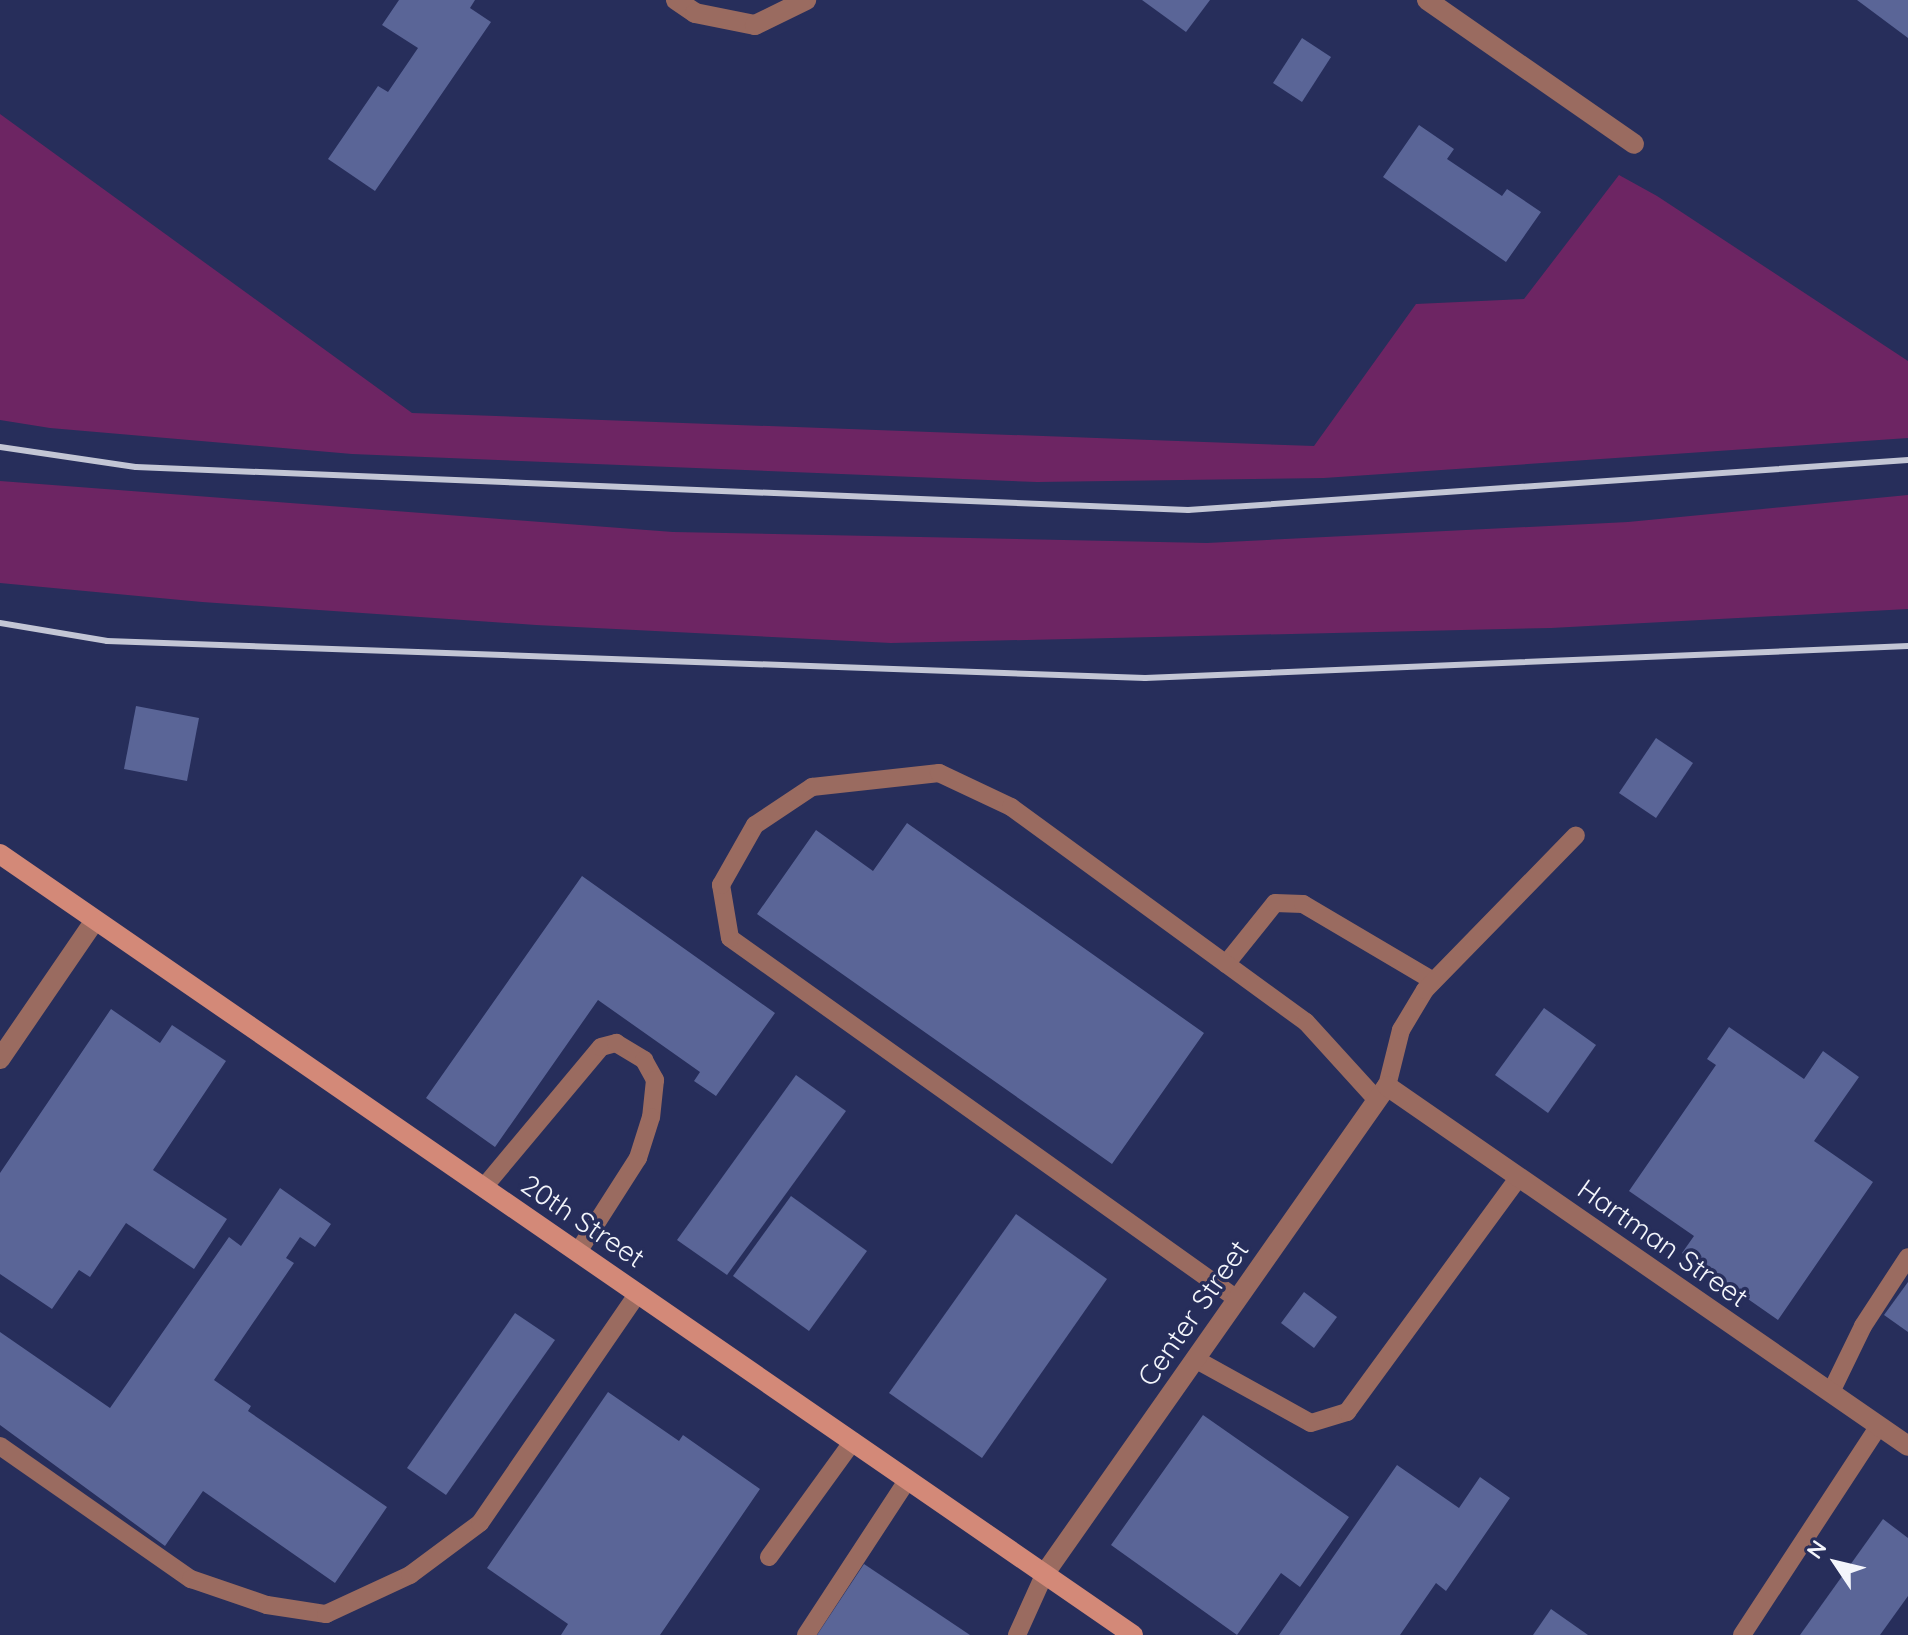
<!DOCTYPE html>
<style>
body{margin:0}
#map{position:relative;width:1908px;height:1635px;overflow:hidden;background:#272e5b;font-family:Quicksand,sans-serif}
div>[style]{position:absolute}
.green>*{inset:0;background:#6d2563}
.building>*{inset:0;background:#5a6597}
.lane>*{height:18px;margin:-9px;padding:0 9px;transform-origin:9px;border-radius:9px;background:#9a6b60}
.street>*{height:20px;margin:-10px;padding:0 10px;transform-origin:10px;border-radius:10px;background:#9a6b60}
.secondary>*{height:20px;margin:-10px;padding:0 10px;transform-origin:10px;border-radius:10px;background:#d38978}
.rail>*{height:6px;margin:-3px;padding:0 3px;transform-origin:3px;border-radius:3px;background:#c3c6d5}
span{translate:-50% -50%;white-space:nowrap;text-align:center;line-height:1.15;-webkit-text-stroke:7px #272e5b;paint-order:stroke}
.street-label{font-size:28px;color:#f3f5fb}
.north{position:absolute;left:1796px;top:1523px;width:80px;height:80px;-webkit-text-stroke:6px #272e5b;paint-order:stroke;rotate:305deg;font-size:22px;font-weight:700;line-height:32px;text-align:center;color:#f3f5fb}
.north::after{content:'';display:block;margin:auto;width:28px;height:36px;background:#f3f5fb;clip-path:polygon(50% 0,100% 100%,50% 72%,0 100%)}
</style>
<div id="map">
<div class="green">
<i style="clip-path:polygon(0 114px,412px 413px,1314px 446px,1416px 304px,1524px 299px,1619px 175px,1657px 196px,1908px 361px,1908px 438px,1324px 478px,1037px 482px,352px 454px,50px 428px,0 420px)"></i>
<i style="clip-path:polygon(0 481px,673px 532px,1207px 543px,1628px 522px,1908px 495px,1908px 609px,1551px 628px,891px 643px,536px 625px,202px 602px,0 583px)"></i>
</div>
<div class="building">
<i style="clip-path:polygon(399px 0,475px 0,470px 8px,491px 22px,375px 191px,328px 159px,378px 86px,388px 92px,418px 48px,382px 25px)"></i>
<i style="clip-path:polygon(1142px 0,1210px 0,1186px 32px)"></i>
<i style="clip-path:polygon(1857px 0,1908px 0,1908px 38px)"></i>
<i style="clip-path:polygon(1302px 38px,1331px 57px,1302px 102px,1273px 83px)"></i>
<i style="clip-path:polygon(1419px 125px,1454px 149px,1447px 159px,1502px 196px,1507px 189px,1541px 212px,1506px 262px,1383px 177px)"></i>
<i style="clip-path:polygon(136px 706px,199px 718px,187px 781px,124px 769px)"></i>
<i style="clip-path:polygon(1656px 738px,1693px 763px,1656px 818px,1619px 793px)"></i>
<i style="clip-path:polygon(907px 823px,1204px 1033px,1112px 1164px,757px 914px,816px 830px,873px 871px)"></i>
<i style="clip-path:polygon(582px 876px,775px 1013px,716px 1096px,694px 1081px,700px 1072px,598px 1000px,495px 1147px,426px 1098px)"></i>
<i style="clip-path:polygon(1544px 1008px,1596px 1045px,1548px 1113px,1495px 1075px)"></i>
<i style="clip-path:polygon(111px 1009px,160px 1043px,172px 1025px,226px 1061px,153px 1170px,227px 1219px,194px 1269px,126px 1223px,90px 1277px,79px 1270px,52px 1309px,0 1274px,0 1173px)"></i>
<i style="clip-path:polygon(1729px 1027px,1804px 1079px,1823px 1051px,1859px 1077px,1814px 1141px,1873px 1182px,1778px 1320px,1682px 1253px,1694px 1236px,1629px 1191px,1716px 1065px,1707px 1059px)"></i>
<i style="clip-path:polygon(796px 1075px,846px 1111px,727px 1275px,677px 1240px)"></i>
<i style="clip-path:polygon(280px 1188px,331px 1224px,315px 1247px,300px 1237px,286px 1258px,294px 1263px,214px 1380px,251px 1406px,248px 1411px,387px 1507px,335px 1583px,203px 1491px,165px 1546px,0 1425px,0 1332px,110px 1408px,229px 1237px,241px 1246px)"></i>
<i style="clip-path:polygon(791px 1196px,867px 1251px,809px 1331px,733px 1276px)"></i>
<i style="clip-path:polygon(1016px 1214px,1107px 1279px,982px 1458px,889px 1393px)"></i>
<i style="clip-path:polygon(1908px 1282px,1908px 1332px,1884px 1315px)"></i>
<i style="clip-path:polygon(1304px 1292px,1337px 1317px,1314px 1348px,1281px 1323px)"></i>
<i style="clip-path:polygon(515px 1313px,555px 1340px,446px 1495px,407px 1468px)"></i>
<i style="clip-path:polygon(608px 1392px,679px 1441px,683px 1435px,760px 1489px,660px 1635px,561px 1635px,568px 1624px,487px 1568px)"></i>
<i style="clip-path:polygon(1203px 1415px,1349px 1517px,1300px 1587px,1281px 1573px,1237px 1635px,1111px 1545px)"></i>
<i style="clip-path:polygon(1397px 1465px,1459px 1508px,1480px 1477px,1510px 1498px,1446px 1591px,1436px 1583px,1400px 1635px,1279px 1635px)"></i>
<i style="clip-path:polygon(1883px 1519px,1908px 1538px,1908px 1596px,1880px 1635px,1800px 1635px)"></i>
<i style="clip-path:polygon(864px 1564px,970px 1635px,817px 1635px)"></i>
<i style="clip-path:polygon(1551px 1609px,1588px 1635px,1533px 1635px)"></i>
</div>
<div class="lane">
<i style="left:1226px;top:964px;width:78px;rotate:-51.2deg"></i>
<i style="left:1275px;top:903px;width:28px;rotate:2deg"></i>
<i style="left:1303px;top:904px;width:151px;rotate:30.6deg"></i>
<i style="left:1387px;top:1086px;width:58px;rotate:-76deg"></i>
<i style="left:1401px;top:1030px;width:47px;rotate:-59deg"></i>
<i style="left:1425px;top:990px;width:216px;rotate:-45.7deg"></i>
<i style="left:484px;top:1187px;width:182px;rotate:-50.1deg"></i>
<i style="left:601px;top:1047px;width:16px;rotate:-15deg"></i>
<i style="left:616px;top:1043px;width:33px;rotate:31deg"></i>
<i style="left:644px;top:1060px;width:23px;rotate:61deg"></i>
<i style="left:655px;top:1080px;width:37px;rotate:96deg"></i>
<i style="left:651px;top:1117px;width:43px;rotate:107.6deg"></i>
<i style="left:638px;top:1158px;width:112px;rotate:122.6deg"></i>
<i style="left:1237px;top:1299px;width:622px;rotate:-144.55deg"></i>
<i style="left:730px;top:938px;width:54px;rotate:-99.6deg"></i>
<i style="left:721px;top:885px;width:69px;rotate:-60.5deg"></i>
<i style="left:755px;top:825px;width:69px;rotate:-33.7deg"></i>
<i style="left:812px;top:787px;width:128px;rotate:-6.3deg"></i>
<i style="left:939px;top:773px;width:80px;rotate:25.3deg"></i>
<i style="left:1011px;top:807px;width:365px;rotate:36.1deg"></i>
<i style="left:1306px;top:1022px;width:105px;rotate:47.7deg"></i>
<i style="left:1195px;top:1359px;width:132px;rotate:28.9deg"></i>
<i style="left:1311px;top:1423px;width:38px;rotate:-17deg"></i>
<i style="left:1347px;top:1412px;width:291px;rotate:-53.8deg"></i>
<i style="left:1831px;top:1392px;width:73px;rotate:-64.1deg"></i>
<i style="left:1863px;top:1326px;width:82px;rotate:-56.9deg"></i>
<i style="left:0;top:1446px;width:233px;rotate:34.9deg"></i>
<i style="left:191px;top:1579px;width:80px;rotate:18.9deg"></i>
<i style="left:267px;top:1605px;width:60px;rotate:8.7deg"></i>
<i style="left:326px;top:1614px;width:93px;rotate:-24.9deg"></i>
<i style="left:410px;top:1575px;width:87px;rotate:-36.6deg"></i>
<i style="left:480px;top:1523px;width:279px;rotate:-55.5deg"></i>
<i style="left:769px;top:1557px;width:143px;rotate:-54.1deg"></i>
<i style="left:806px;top:1635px;width:186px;rotate:-56.8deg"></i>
<i style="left:1017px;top:1635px;width:68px;rotate:-65.7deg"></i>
<i style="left:1742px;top:1635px;width:250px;rotate:-56.8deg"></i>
</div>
<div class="street">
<i style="left:676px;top:0;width:23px;rotate:34deg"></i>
<i style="left:695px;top:13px;width:61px;rotate:11.3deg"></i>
<i style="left:755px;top:25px;width:57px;rotate:-26.1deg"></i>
<i style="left:1427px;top:0;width:252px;rotate:34.8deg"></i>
<i style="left:0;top:1059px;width:168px;rotate:-55.6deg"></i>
<i style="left:1045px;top:1573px;width:595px;rotate:-54.92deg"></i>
<i style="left:1387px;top:1086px;width:633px;rotate:34.64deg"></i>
</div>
<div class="secondary">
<i style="left:0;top:854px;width:1376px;rotate:34.58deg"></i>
</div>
<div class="rail">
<i style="left:0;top:447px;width:137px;rotate:8.4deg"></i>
<i style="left:136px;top:467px;width:1053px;rotate:2.34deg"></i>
<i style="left:1188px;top:510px;width:722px;rotate:-3.97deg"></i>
<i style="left:0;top:623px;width:109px;rotate:9.5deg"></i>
<i style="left:107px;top:641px;width:1039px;rotate:2.04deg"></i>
<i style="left:1145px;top:678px;width:764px;rotate:-2.4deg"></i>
</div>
<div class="street-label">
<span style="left:583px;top:1221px;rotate:34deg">20th Street</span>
<span style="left:1663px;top:1243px;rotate:35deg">Hartman Street</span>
<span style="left:1193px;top:1313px;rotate:-55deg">Center Street</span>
</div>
<div class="north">N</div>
</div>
